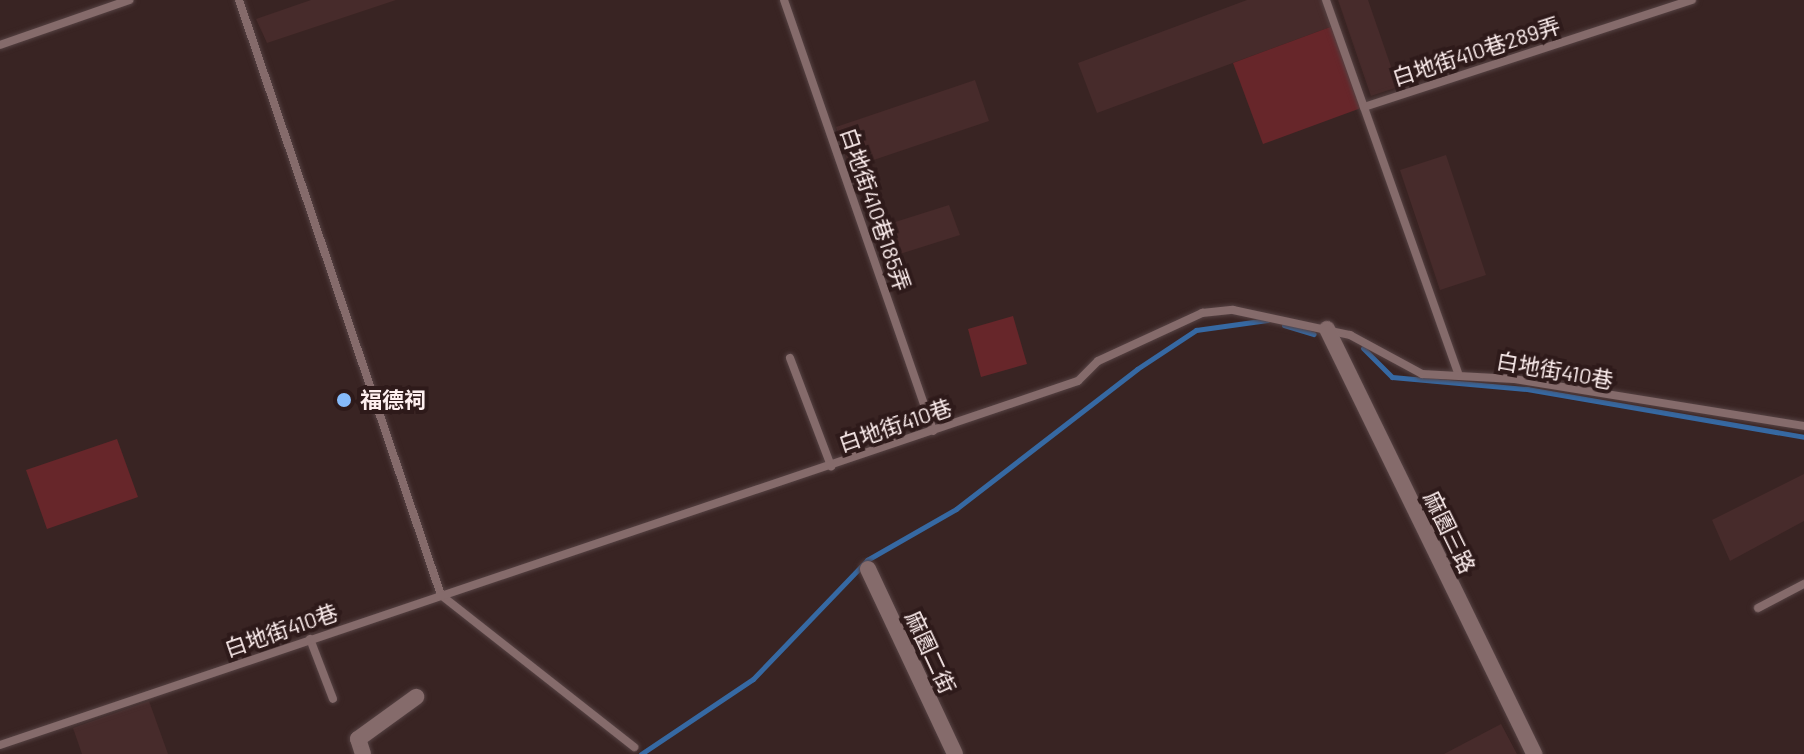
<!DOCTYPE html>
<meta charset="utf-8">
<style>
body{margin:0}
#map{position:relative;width:1804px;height:754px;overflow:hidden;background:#392423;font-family:Barlow,"Noto Sans TC",sans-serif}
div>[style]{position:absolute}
.built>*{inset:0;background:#472b2b}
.green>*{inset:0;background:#67262a}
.stream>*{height:5px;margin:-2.5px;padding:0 2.5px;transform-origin:2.5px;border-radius:2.5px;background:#3669a3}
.roads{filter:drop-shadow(0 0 2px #554243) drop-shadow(0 0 2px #554243)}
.lane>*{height:8px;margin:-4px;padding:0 4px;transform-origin:4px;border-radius:4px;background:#856b6b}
.street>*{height:16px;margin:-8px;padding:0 8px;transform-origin:8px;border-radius:8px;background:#856b6b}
.dots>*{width:22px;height:22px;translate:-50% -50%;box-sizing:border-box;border:4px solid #2e1a1a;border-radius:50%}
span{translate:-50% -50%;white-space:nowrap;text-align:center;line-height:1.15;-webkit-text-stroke:8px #2e1a1a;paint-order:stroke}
.street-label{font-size:22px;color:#feefef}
.poi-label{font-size:22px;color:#feefef;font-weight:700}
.left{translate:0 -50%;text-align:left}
</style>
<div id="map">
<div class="built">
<i style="clip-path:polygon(311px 0,396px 0,267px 43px,256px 19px)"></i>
<i style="clip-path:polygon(1247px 0,1323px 0,1333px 26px,1097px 113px,1078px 63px)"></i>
<i style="clip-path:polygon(1338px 0,1368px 0,1398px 87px,1371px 96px)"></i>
<i style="clip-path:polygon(975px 80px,989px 121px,850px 168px,836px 127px)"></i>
<i style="clip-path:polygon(1446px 155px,1486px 275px,1440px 290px,1400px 170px)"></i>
<i style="clip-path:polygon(949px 205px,960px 235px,884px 259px,873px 229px)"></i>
<i style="clip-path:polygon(1804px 474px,1804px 521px,1730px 561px,1712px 520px)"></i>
<i style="clip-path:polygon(149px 701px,168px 754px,82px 754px,73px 728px)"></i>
<i style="clip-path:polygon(1501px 724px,1517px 754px,1444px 754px)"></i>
</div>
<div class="green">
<i style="clip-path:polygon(1333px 26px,1361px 108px,1263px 144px,1233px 63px)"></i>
<i style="clip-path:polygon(1013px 316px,1027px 364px,981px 377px,968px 329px)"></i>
<i style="clip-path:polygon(117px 439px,138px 497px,47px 529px,26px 470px)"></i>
</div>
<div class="stream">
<i style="left:1284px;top:325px;width:31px;rotate:17deg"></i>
<i style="left:1363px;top:348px;width:41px;rotate:45deg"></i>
<i style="left:1392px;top:377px;width:136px;rotate:5.1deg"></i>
<i style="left:1527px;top:389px;width:281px;rotate:9.8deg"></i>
<i style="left:641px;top:754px;width:135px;rotate:-33.8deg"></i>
<i style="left:753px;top:679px;width:165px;rotate:-46.2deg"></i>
<i style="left:867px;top:560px;width:103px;rotate:-29.8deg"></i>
<i style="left:956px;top:509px;width:229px;rotate:-37.7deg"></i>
<i style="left:1137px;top:369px;width:71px;rotate:-33.5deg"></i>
<i style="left:1196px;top:330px;width:72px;rotate:-8deg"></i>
</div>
<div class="roads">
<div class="lane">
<i style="left:239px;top:0;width:628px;rotate:71.25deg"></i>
<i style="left:441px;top:595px;width:246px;rotate:38.2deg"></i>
<i style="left:784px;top:0;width:456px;rotate:70.9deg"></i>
<i style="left:1326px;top:0;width:396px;rotate:70.5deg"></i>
<i style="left:0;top:45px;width:137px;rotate:-19.2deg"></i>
<i style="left:1364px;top:107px;width:345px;rotate:-18.1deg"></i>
<i style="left:790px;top:358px;width:116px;rotate:69.2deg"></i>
<i style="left:1758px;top:608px;width:52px;rotate:-27.6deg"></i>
<i style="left:310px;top:639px;width:64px;rotate:69deg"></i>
<i style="left:0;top:745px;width:1138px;rotate:-18.66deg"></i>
<i style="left:1078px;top:381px;width:28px;rotate:-45deg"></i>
<i style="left:1098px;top:361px;width:115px;rotate:-24.8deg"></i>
<i style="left:1202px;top:313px;width:31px;rotate:-6deg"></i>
<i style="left:1233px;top:310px;width:120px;rotate:12.1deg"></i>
<i style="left:1350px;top:335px;width:82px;rotate:28.4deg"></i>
<i style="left:1422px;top:374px;width:92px;rotate:3.1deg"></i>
<i style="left:1514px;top:379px;width:294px;rotate:9.2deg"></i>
</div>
<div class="street">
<i style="left:1327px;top:329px;width:473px;rotate:64deg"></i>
<i style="left:868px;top:569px;width:204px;rotate:64.8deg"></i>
<i style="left:363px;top:754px;width:16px;rotate:-108deg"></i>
<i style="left:358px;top:739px;width:72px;rotate:-35.9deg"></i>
</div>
</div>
<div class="dots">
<i style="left:344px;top:400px;background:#86bbfb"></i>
</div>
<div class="street-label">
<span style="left:1476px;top:51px;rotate:-18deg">白地街410巷289弄</span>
<span style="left:876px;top:209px;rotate:71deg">白地街410巷185弄</span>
<span style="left:1555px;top:370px;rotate:10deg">白地街410巷</span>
<span style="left:895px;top:425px;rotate:-19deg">白地街410巷</span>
<span style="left:1450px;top:532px;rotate:64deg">麻園三路</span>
<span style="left:281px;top:630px;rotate:-19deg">白地街410巷</span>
<span style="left:931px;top:652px;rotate:65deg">麻園二街</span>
</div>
<div class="poi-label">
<span class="left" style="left:360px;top:400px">福德祠</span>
</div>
</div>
